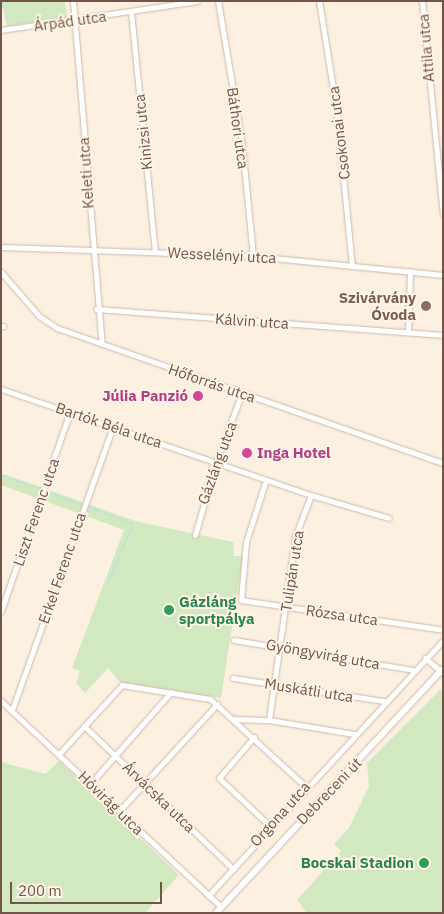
<!DOCTYPE html>
<meta charset="utf-8">
<style>
body{margin:0}
#map{position:relative;width:444px;height:914px;overflow:hidden;background:#fcf0e1;font-family:"IBM Plex Sans",sans-serif}
div>[style]{position:absolute}
.green>*{inset:0;background:#d2e8c0}
.stream>*{height:1px;margin:-0.5px;padding:0 0.5px;transform-origin:0.5px;border-radius:0.5px;background:#b6e0e4}
.roads{filter:drop-shadow(0 0 1px #ceb9ab) drop-shadow(0 0 1px #ceb9ab)}
.minor>*{height:5px;margin:-2.5px;padding:0 2.5px;transform-origin:2.5px;border-radius:2.5px;background:#fff}
.tertiary>*{height:6px;margin:-3px;padding:0 3px;transform-origin:3px;border-radius:3px;background:#fff}
.dots>*{width:14px;height:14px;translate:-50% -50%;box-sizing:border-box;border:2px solid #fff4e6;border-radius:50%}
span{translate:-50% -50%;white-space:nowrap;text-align:center;line-height:1.15;-webkit-text-stroke:4px #fff4e6;paint-order:stroke}
.street-label{font-size:15px;color:#725548}
.education-label{font-size:15px;color:#785e54;font-weight:700}
.right{translate:-100% -50%;text-align:right}
.hotel-label{font-size:15px;color:#b23c85;font-weight:700}
.left{translate:0 -50%;text-align:left}
.leisure-label{font-size:15px;color:#27864d;font-weight:700}
.frame{position:absolute;inset:0;border:2px solid #725548;pointer-events:none}
.scale{position:absolute;left:10px;top:882px;width:152px;height:22px;box-sizing:border-box;border:2px solid #725548;border-top:0;padding-left:6px;font-size:15px;line-height:18px;white-space:nowrap;color:#725548;-webkit-text-stroke:4px #fff4e6;paint-order:stroke}
</style>
<div id="map">
<div class="green">
<i style="clip-path:polygon(1px 1px,65px 1px,67px 18px,7px 26px)"></i>
<i style="clip-path:polygon(1px 473px,135px 521px,233px 542px,234px 556px,243px 556px,221px 698px,120px 682px,108px 668px,85px 693px,76px 683px,80px 671px,72px 668px,124px 530px,1px 485px)"></i>
<i style="clip-path:polygon(443px 687px,443px 913px,307px 913px,297px 900px,341px 851px,334px 844px,349px 828px,369px 786px,367px 763px)"></i>
<i style="clip-path:polygon(59px 761px,179px 875px,145px 913px,1px 913px,1px 762px,45px 774px)"></i>
</div>
<div class="stream">
<i style="left:1px;top:475px;width:4px;rotate:14deg"></i>
<i style="left:12px;top:479px;width:31px;rotate:19deg"></i>
<i style="left:49px;top:492px;width:35px;rotate:20deg"></i>
<i style="left:90px;top:507px;width:45px;rotate:22deg"></i>
<i style="left:107px;top:583px;width:61px;rotate:-66.8deg"></i>
</div>
<div class="roads">
<div class="minor">
<i style="left:73px;top:1px;width:344px;rotate:85.2deg"></i>
<i style="left:218px;top:1px;width:145px;rotate:80.5deg"></i>
<i style="left:242px;top:144px;width:113px;rotate:84.4deg"></i>
<i style="left:319px;top:1px;width:114px;rotate:80.9deg"></i>
<i style="left:337px;top:114px;width:153px;rotate:84.4deg"></i>
<i style="left:422px;top:1px;width:214px;rotate:84.4deg"></i>
<i style="left:131px;top:12px;width:240px;rotate:84.3deg"></i>
<i style="left:1px;top:30px;width:198px;rotate:-8.4deg"></i>
<i style="left:1px;top:247px;width:252px;rotate:2deg"></i>
<i style="left:253px;top:256px;width:191px;rotate:5.7deg"></i>
<i style="left:1px;top:272px;width:58px;rotate:49.2deg"></i>
<i style="left:39px;top:316px;width:22px;rotate:34deg"></i>
<i style="left:57px;top:328px;width:409px;rotate:19.3deg"></i>
<i style="left:96px;top:309px;width:348px;rotate:4.3deg"></i>
<i style="left:1px;top:326px;width:2px"></i>
<i style="left:408px;top:332px;width:61px;rotate:-88.1deg"></i>
<i style="left:1px;top:389px;width:328px;rotate:18.9deg"></i>
<i style="left:311px;top:495px;width:45px;rotate:110.9deg"></i>
<i style="left:295px;top:537px;width:185px;rotate:98.1deg"></i>
<i style="left:266px;top:480px;width:65px;rotate:107.9deg"></i>
<i style="left:246px;top:542px;width:58px;rotate:94.9deg"></i>
<i style="left:241px;top:600px;width:204px;rotate:8.4deg"></i>
<i style="left:311px;top:495px;width:81px;rotate:16.4deg"></i>
<i style="left:195px;top:535px;width:76px;rotate:-74deg"></i>
<i style="left:216px;top:462px;width:74px;rotate:-69.4deg"></i>
<i style="left:1px;top:611px;width:211px;rotate:-70.9deg"></i>
<i style="left:234px;top:640px;width:181px;rotate:9.5deg"></i>
<i style="left:425px;top:658px;width:23px;rotate:40deg"></i>
<i style="left:233px;top:678px;width:153px;rotate:8.7deg"></i>
<i style="left:1px;top:701px;width:301px;rotate:43.1deg"></i>
<i style="left:12px;top:710px;width:301px;rotate:-70.4deg"></i>
<i style="left:235px;top:719px;width:34px;rotate:2deg"></i>
<i style="left:269px;top:720px;width:86px;rotate:9.4deg"></i>
<i style="left:84px;top:726px;width:207px;rotate:43.8deg"></i>
<i style="left:254px;top:737px;width:54px;rotate:130.5deg"></i>
<i style="left:219px;top:778px;width:70px;rotate:43.3deg"></i>
<i style="left:59px;top:754px;width:93px;rotate:-47.6deg"></i>
<i style="left:122px;top:685px;width:89px;rotate:9deg"></i>
<i style="left:210px;top:699px;width:129px;rotate:42.5deg"></i>
<i style="left:91px;top:783px;width:121px;rotate:-48.7deg"></i>
<i style="left:120px;top:810px;width:144px;rotate:-47.5deg"></i>
<i style="left:208px;top:896px;width:348px;rotate:-47.4deg"></i>
</div>
<div class="tertiary">
<i style="left:216px;top:913px;width:333px;rotate:-47.1deg"></i>
</div>
</div>
<div class="dots">
<i style="left:426px;top:306px;background:#8d6e63"></i>
<i style="left:198px;top:396px;background:#d1479c"></i>
<i style="left:247px;top:453px;background:#d1479c"></i>
<i style="left:169px;top:610px;background:#2e9e5b"></i>
<i style="left:424px;top:863px;background:#2e9e5b"></i>
</div>
<div class="street-label">
<span style="left:70px;top:21px;rotate:-8deg">Árpád utca</span>
<span style="left:426px;top:48px;rotate:-95deg">Attila utca</span>
<span style="left:238px;top:128px;rotate:82deg">Báthori utca</span>
<span style="left:143px;top:132px;rotate:-96deg">Kinizsi utca</span>
<span style="left:339px;top:133px;rotate:-97deg">Csokonai utca</span>
<span style="left:86px;top:173px;rotate:-94deg">Keleti utca</span>
<span style="left:222px;top:255px;rotate:3deg">Wesselényi utca</span>
<span style="left:252px;top:321px;rotate:4deg">Kálvin utca</span>
<span style="left:212px;top:383px;rotate:19deg">Hőforrás utca</span>
<span style="left:109px;top:425px;rotate:19deg">Bartók Béla utca</span>
<span style="left:217px;top:463px;rotate:-70deg">Gázláng utca</span>
<span style="left:36px;top:512px;rotate:-71deg">Liszt Ferenc utca</span>
<span style="left:62px;top:568px;rotate:-71deg">Erkel Ferenc utca</span>
<span style="left:292px;top:571px;rotate:-81deg">Tulipán utca</span>
<span style="left:342px;top:615px;rotate:8deg">Rózsa utca</span>
<span style="left:323px;top:654px;rotate:10deg">Gyöngyvirág utca</span>
<span style="left:309px;top:690px;rotate:9deg">Muskátli utca</span>
<span style="left:329px;top:791px;rotate:-46deg">Debreceni út</span>
<span style="left:159px;top:797px;rotate:44deg">Árvácska utca</span>
<span style="left:111px;top:803px;rotate:44deg">Hóvirág utca</span>
<span style="left:280px;top:814px;rotate:-48deg">Orgona utca</span>
</div>
<div class="education-label">
<span class="right" style="left:416px;top:306px">Szivárvány<br>Óvoda</span>
</div>
<div class="hotel-label">
<span class="right" style="left:188px;top:396px">Júlia Panzió</span>
<span class="left" style="left:257px;top:453px">Inga Hotel</span>
</div>
<div class="leisure-label">
<span class="left" style="left:179px;top:610px">Gázláng<br>sportpálya</span>
<span class="right" style="left:414px;top:863px">Bocskai Stadion</span>
</div>
<div class="frame"></div>
<div class="scale">200 m</div>
</div>
